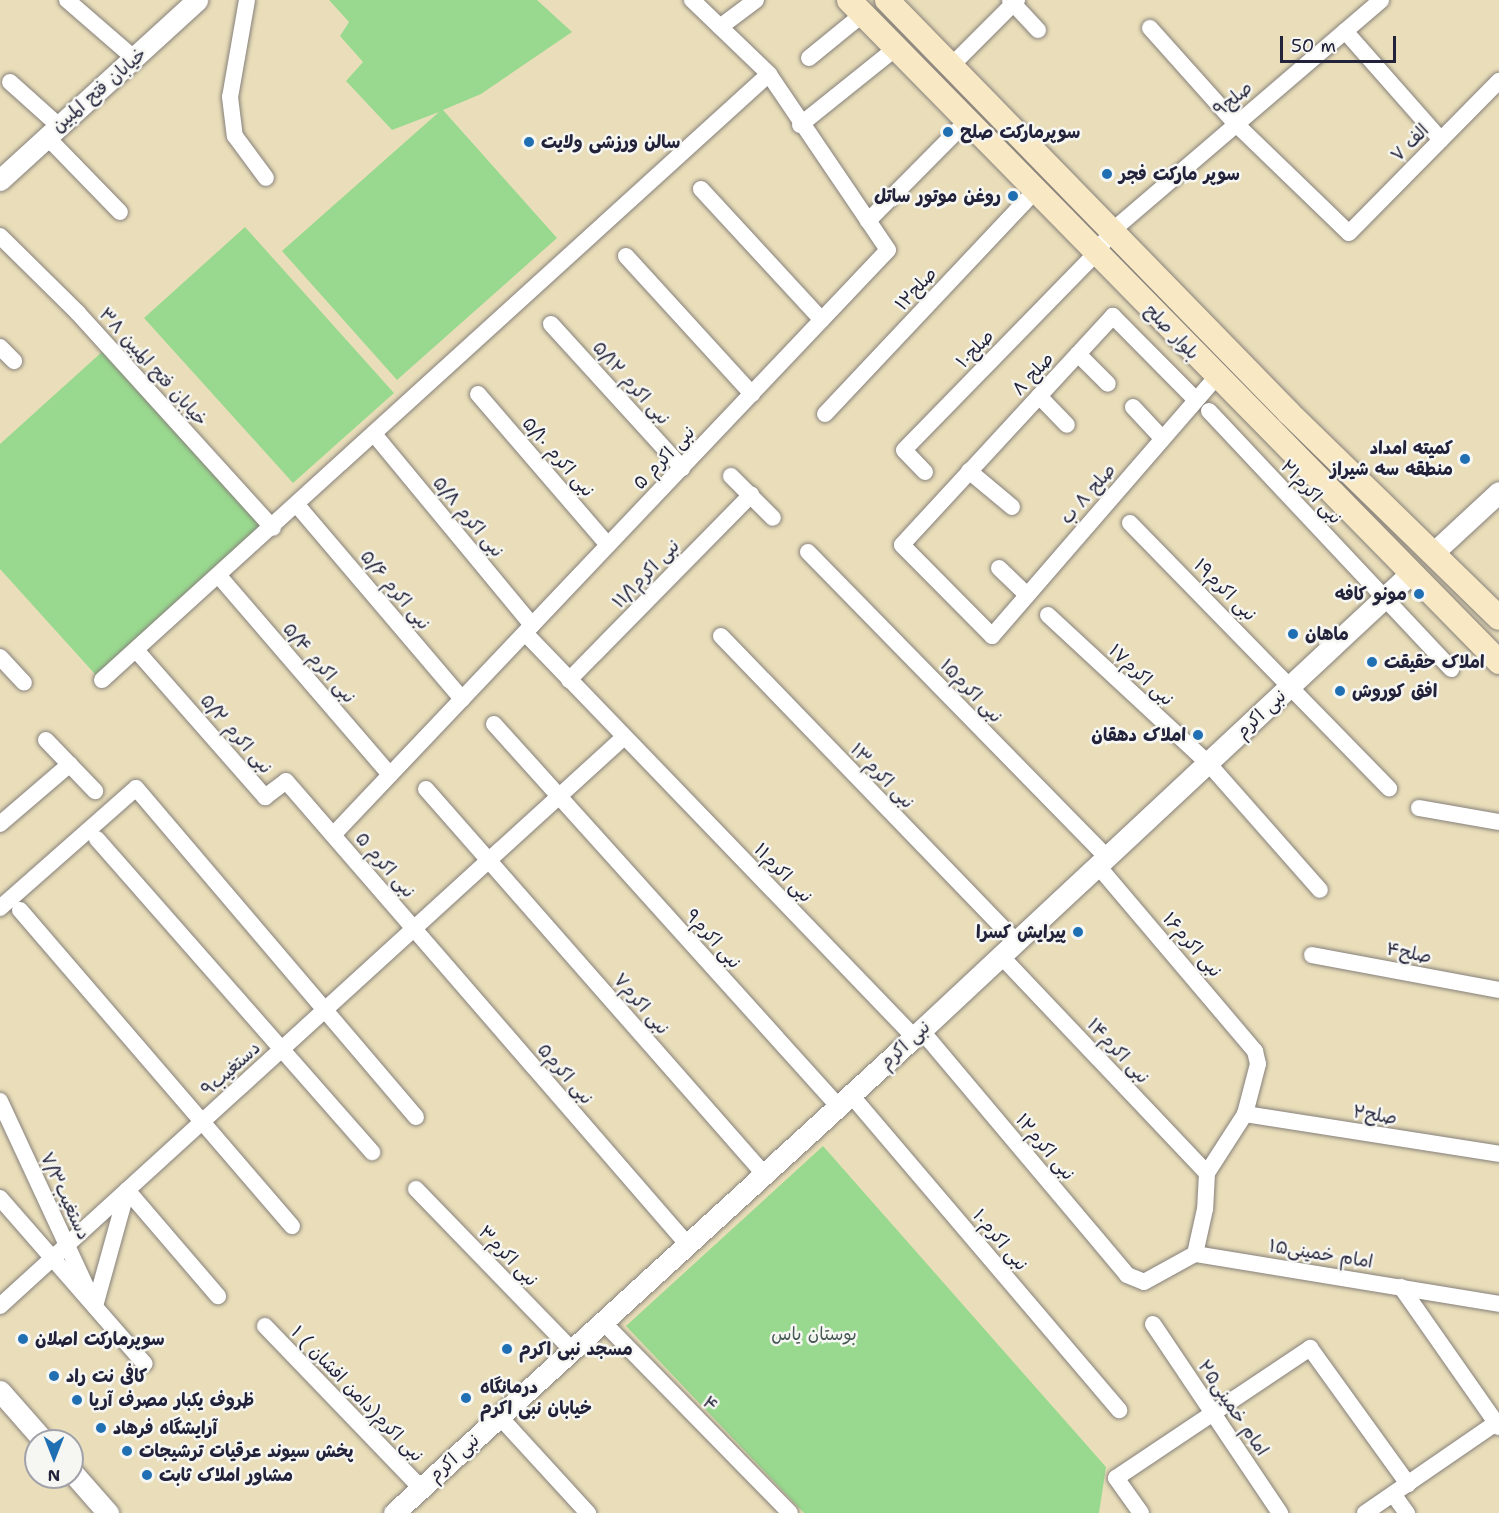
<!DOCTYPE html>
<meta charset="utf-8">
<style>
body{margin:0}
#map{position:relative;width:1499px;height:1513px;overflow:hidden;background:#eadeba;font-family:"Shantell Sans","Playpen Sans Arabic",sans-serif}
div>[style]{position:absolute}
.green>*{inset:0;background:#99d98f}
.roads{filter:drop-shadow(0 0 2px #86807a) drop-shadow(0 0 2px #86807a)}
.minor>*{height:16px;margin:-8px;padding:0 8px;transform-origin:8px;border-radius:8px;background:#fff}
.tertiary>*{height:21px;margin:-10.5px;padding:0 10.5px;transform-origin:10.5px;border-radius:10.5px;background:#fff}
.secondary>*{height:24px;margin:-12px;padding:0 12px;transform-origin:12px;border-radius:12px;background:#f8e8c3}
.dots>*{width:16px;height:16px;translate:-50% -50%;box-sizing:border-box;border:3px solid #f6f6f2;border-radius:50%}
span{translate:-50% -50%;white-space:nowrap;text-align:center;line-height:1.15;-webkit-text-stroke:5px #f6f6f2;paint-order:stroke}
.street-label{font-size:18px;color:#22223b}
.poi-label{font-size:18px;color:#22223b;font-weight:700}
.left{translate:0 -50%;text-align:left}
.right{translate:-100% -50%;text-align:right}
.park-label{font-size:18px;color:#465954}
.north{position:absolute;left:24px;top:1429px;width:60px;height:60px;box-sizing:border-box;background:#f6f6f2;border:2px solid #a1a1a9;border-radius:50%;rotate:180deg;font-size:16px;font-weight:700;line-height:24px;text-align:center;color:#22223b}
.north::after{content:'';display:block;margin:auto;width:21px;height:27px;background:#1f6fb2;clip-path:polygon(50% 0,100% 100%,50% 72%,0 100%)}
.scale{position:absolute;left:1280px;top:36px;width:116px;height:27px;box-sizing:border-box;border:3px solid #22223b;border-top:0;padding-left:8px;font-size:18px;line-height:21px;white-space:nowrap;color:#22223b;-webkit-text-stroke:4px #f6f6f2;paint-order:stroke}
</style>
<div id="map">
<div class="green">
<i style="clip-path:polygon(329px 0,537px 0,572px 32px,481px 94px,443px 110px,557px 238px,397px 380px,282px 251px,439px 112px,392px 130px,346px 81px,363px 62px,340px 36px,349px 22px)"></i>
<i style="clip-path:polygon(245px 227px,394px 393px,293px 483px,144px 318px)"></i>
<i style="clip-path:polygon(103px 351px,263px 528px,103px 683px,0 569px,0 444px)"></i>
<i style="clip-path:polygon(823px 1146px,1106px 1467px,1099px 1513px,804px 1513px,626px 1326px)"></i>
</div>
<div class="roads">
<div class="minor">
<i style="left:67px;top:0;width:90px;rotate:40.9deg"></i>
<i style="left:247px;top:0;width:98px;rotate:99.9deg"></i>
<i style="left:230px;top:97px;width:39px;rotate:83deg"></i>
<i style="left:235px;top:136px;width:52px;rotate:53.6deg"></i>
<i style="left:1010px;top:0;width:41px;rotate:47deg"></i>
<i style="left:720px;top:27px;width:45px;rotate:-36.9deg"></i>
<i style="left:1150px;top:28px;width:127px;rotate:48.2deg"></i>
<i style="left:1235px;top:123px;width:158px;rotate:44deg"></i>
<i style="left:1349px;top:233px;width:214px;rotate:-45.4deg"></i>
<i style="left:1345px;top:31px;width:145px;rotate:48.6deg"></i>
<i style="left:809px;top:58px;width:70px;rotate:-39.2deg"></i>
<i style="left:952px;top:65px;width:92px;rotate:-45deg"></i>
<i style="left:10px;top:82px;width:64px;rotate:41.9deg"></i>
<i style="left:800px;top:125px;width:123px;rotate:-38.7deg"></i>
<i style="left:46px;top:136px;width:106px;rotate:45.8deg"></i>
<i style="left:701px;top:189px;width:178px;rotate:47.3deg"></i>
<i style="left:868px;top:221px;width:141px;rotate:-45.3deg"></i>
<i style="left:0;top:236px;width:110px;rotate:44.6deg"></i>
<i style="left:78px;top:313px;width:290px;rotate:47.8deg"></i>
<i style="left:626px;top:256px;width:187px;rotate:47.6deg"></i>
<i style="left:551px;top:324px;width:195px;rotate:47.7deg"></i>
<i style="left:0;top:347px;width:20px;rotate:45deg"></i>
<i style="left:1078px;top:354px;width:42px;rotate:45deg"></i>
<i style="left:478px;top:394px;width:199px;rotate:49.3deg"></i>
<i style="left:1039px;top:396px;width:40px;rotate:46deg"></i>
<i style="left:1195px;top:399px;width:117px;rotate:-134.7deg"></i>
<i style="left:1113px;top:316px;width:311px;rotate:132.7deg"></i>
<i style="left:902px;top:545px;width:128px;rotate:45.3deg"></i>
<i style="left:992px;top:636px;width:342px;rotate:-49.1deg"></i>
<i style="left:1133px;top:407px;width:42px;rotate:46.9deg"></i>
<i style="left:1209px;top:411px;width:354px;rotate:46.8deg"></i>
<i style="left:825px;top:414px;width:308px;rotate:-46.7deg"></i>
<i style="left:374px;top:434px;width:248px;rotate:50.4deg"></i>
<i style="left:969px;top:471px;width:56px;rotate:39.9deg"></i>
<i style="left:925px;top:472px;width:30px;rotate:-134deg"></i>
<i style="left:904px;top:450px;width:275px;rotate:-45.7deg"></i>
<i style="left:1096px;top:253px;width:29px;rotate:-54deg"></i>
<i style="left:1113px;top:230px;width:353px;rotate:-40.6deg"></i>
<i style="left:731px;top:476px;width:59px;rotate:45deg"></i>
<i style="left:297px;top:505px;width:255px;rotate:49.6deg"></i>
<i style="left:1130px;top:523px;width:371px;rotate:45.7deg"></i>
<i style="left:808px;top:552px;width:427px;rotate:45.6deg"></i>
<i style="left:999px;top:568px;width:39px;rotate:44deg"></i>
<i style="left:219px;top:576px;width:262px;rotate:49.3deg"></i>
<i style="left:1048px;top:615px;width:218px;rotate:42.8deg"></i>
<i style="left:1208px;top:763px;width:169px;rotate:48.6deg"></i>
<i style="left:525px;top:633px;width:561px;rotate:46.08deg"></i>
<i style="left:721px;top:636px;width:425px;rotate:46deg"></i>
<i style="left:136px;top:650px;width:196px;rotate:48.7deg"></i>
<i style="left:265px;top:797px;width:26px;rotate:-37deg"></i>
<i style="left:286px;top:781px;width:613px;rotate:49.1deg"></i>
<i style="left:0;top:657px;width:35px;rotate:47deg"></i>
<i style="left:102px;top:680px;width:901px;rotate:-42.26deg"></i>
<i style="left:569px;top:680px;width:260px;rotate:-45.5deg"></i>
<i style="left:494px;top:724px;width:514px;rotate:48deg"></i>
<i style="left:46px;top:740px;width:71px;rotate:46.1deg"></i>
<i style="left:426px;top:789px;width:512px;rotate:48.72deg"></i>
<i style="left:1419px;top:808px;width:81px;rotate:9.9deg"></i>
<i style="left:0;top:824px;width:92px;rotate:-40.6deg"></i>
<i style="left:333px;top:835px;width:806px;rotate:-46.51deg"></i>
<i style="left:888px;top:250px;width:212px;rotate:-124.1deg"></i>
<i style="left:769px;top:74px;width:107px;rotate:-136.1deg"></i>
<i style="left:97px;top:839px;width:417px;rotate:48.7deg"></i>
<i style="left:1098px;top:866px;width:243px;rotate:49.7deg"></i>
<i style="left:1255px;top:1051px;width:13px;rotate:77deg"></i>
<i style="left:1258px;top:1064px;width:52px;rotate:104.6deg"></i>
<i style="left:1245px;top:1114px;width:70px;rotate:122.8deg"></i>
<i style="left:1207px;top:1173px;width:36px;rotate:93deg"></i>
<i style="left:1205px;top:1209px;width:46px;rotate:102.5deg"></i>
<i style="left:0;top:908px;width:181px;rotate:-41.4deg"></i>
<i style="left:136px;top:788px;width:432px;rotate:49.6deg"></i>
<i style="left:20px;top:910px;width:417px;rotate:49.3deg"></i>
<i style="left:1312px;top:955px;width:190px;rotate:10.6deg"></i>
<i style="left:1001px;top:956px;width:299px;rotate:46.5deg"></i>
<i style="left:921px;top:1030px;width:320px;rotate:49.9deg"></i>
<i style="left:1127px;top:1275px;width:18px;rotate:22deg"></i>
<i style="left:1144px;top:1282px;width:58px;rotate:-28.8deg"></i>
<i style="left:1195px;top:1254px;width:308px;rotate:9.3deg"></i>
<i style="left:851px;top:1095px;width:414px;rotate:49.6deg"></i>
<i style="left:0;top:1101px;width:226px;rotate:65.1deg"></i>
<i style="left:1245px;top:1114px;width:257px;rotate:8.9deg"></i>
<i style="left:416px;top:1189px;width:224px;rotate:45.9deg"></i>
<i style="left:127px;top:1190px;width:140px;rotate:49.4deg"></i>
<i style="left:0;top:1198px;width:220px;rotate:48.9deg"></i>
<i style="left:1401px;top:1287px;width:171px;rotate:55deg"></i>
<i style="left:0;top:1306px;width:844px;rotate:-42.36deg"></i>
<i style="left:95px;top:1306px;width:119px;rotate:-74.5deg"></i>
<i style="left:603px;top:1322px;width:267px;rotate:45.6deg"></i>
<i style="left:1153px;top:1324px;width:228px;rotate:56.1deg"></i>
<i style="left:265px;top:1326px;width:225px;rotate:46.1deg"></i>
<i style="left:499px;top:1416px;width:132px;rotate:47.5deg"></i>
<i style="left:1393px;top:1494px;width:24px;rotate:54deg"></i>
<i style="left:1141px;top:1513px;width:43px;rotate:-125.5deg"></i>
<i style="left:1116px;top:1478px;width:234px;rotate:-33.8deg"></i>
<i style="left:1310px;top:1348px;width:168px;rotate:54.2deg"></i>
<i style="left:1365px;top:1513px;width:159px;rotate:-34.5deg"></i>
</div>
<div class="tertiary">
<i style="left:0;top:180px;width:267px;rotate:-42.4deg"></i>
<i style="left:1432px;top:554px;width:91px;rotate:-42.8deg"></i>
<i style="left:0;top:1391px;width:67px;rotate:48.7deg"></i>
<i style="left:72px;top:1472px;width:55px;rotate:48.7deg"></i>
<i style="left:394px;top:1513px;width:705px;rotate:-42.47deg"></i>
<i style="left:914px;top:1037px;width:681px;rotate:-43.04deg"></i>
</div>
<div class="secondary">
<i style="left:849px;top:0;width:928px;rotate:45.52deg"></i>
<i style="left:887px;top:0;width:576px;rotate:45.77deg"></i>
<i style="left:1289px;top:413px;width:293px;rotate:44.3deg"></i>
</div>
</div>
<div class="dots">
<i style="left:948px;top:132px;background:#1f6fb2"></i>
<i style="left:529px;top:142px;background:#1f6fb2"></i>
<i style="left:1107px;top:174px;background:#1f6fb2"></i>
<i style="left:1013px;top:196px;background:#1f6fb2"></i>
<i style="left:1465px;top:459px;background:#1f6fb2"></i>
<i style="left:1419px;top:594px;background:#1f6fb2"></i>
<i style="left:1293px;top:634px;background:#1f6fb2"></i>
<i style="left:1372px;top:662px;background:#1f6fb2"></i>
<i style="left:1340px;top:691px;background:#1f6fb2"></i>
<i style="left:1198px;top:735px;background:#1f6fb2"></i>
<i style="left:1078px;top:932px;background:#1f6fb2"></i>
<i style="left:23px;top:1339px;background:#1f6fb2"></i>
<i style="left:507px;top:1349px;background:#1f6fb2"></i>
<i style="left:54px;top:1376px;background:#1f6fb2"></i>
<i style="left:466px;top:1398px;background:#1f6fb2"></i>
<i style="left:77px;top:1400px;background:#1f6fb2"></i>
<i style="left:101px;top:1428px;background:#1f6fb2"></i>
<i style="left:127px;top:1451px;background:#1f6fb2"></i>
<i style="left:147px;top:1475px;background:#1f6fb2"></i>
</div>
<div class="street-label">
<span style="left:99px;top:90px;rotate:-41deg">خیابان فتح المبین</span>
<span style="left:1233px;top:99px;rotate:-40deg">صلح۹</span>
<span style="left:1410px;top:143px;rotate:-45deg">۷ الف</span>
<span style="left:916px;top:289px;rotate:-47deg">صلح۱۲</span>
<span style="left:1172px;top:332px;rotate:46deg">بلوار صلح</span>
<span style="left:975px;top:349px;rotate:-46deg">صلح۱۰</span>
<span style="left:153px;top:367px;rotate:48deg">خیابان فتح المبین ۳۸</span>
<span style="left:1033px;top:374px;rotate:-47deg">۸ صلح</span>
<span style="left:631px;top:383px;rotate:48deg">نبی اکرم ۵/۱۲</span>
<span style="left:558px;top:457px;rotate:49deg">نبی اکرم ۵/۱۰</span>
<span style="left:664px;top:458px;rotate:-46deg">نبی اکرم ۵</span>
<span style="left:1311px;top:492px;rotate:47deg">نبی اکرم۲۱</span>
<span style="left:1088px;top:494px;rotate:-49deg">صلح ۸ ب</span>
<span style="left:468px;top:517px;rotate:50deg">نبی اکرم ۵/۸</span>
<span style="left:646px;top:574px;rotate:-46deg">نبی اکرم۱۱/۱</span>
<span style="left:395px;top:590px;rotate:50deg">نبی اکرم ۵/۶</span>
<span style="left:1225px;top:590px;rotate:45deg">نبی اکرم۱۹</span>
<span style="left:319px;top:663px;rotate:49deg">نبی اکرم ۵/۴</span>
<span style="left:1141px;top:675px;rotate:43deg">نبی اکرم۱۷</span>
<span style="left:971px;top:691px;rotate:46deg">نبی اکرم۱۵</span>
<span style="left:1261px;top:714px;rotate:-43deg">نبی اکرم</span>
<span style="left:236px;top:734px;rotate:49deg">نبی اکرم ۵/۲</span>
<span style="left:882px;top:776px;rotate:46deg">نبی اکرم۱۳</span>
<span style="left:385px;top:865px;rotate:49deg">نبی اکرم ۵</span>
<span style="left:783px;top:873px;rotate:46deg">نبی اکرم۱۱</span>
<span style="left:713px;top:939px;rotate:48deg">نبی اکرم۹</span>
<span style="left:1192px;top:945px;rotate:49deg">نبی اکرم۱۶</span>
<span style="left:1409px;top:953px;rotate:11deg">صلح۴</span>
<span style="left:641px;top:1004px;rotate:49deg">نبی اکرم۷</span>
<span style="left:905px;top:1045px;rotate:-43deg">نبی اکرم</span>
<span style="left:1118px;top:1051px;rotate:47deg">نبی اکرم۱۴</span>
<span style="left:231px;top:1069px;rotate:-42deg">دستغیب۹</span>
<span style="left:565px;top:1074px;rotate:49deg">نبی اکرم۵</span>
<span style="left:1375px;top:1115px;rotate:9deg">صلح۲</span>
<span style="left:1045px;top:1147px;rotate:50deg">نبی اکرم۱۲</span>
<span style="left:65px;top:1196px;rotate:65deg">دستغیب۷/۳</span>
<span style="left:1000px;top:1240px;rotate:50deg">نبی اکرم۱۰</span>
<span style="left:1321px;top:1254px;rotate:9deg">۱۵امام خمینی</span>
<span style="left:508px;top:1256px;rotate:46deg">نبی اکرم۳</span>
<span style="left:357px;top:1394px;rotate:46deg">۱ نبی اکرم(دامن افشان )</span>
<span style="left:710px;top:1404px;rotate:45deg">۴</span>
<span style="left:1233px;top:1408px;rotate:56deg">امام خمینی۲۵</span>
<span style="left:454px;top:1458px;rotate:-42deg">نبی اکرم</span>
</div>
<div class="poi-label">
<span class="left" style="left:960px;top:132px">سوپرمارکت صلح</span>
<span class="left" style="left:541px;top:142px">سالن ورزشی ولایت</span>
<span class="left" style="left:1119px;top:174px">سوپر مارکت فجر</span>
<span class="right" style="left:1001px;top:196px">روغن موتور ساتل</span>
<span class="right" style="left:1453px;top:459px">کمیته امداد<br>منطقه سه شیراز</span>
<span class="right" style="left:1407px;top:594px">مونو کافه</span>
<span class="left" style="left:1305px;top:634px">ماهان</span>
<span class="left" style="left:1384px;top:662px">املاک حقیقت</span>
<span class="left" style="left:1352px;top:691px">افق کوروش</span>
<span class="right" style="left:1186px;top:735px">املاک دهقان</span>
<span class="right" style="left:1066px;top:932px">پیرایش کسرا</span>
<span class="left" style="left:35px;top:1339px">سوپرمارکت اصلان</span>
<span class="left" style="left:519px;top:1349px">مسجد نبی اکرم</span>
<span class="left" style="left:66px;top:1376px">کافی نت راد</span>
<span class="left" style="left:480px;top:1398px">درمانگاه<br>خیابان نبی اکرم</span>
<span class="left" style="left:89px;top:1400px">ظروف یکبار مصرف آریا</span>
<span class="left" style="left:113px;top:1428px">آرایشگاه فرهاد</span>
<span class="left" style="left:139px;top:1451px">پخش سیوند عرقیات ترشیجات</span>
<span class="left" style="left:159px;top:1475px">مشاور املاک ثابت</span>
</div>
<div class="park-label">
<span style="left:814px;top:1334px">بوستان یاس</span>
</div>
<div class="north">N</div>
<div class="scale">50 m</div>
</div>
